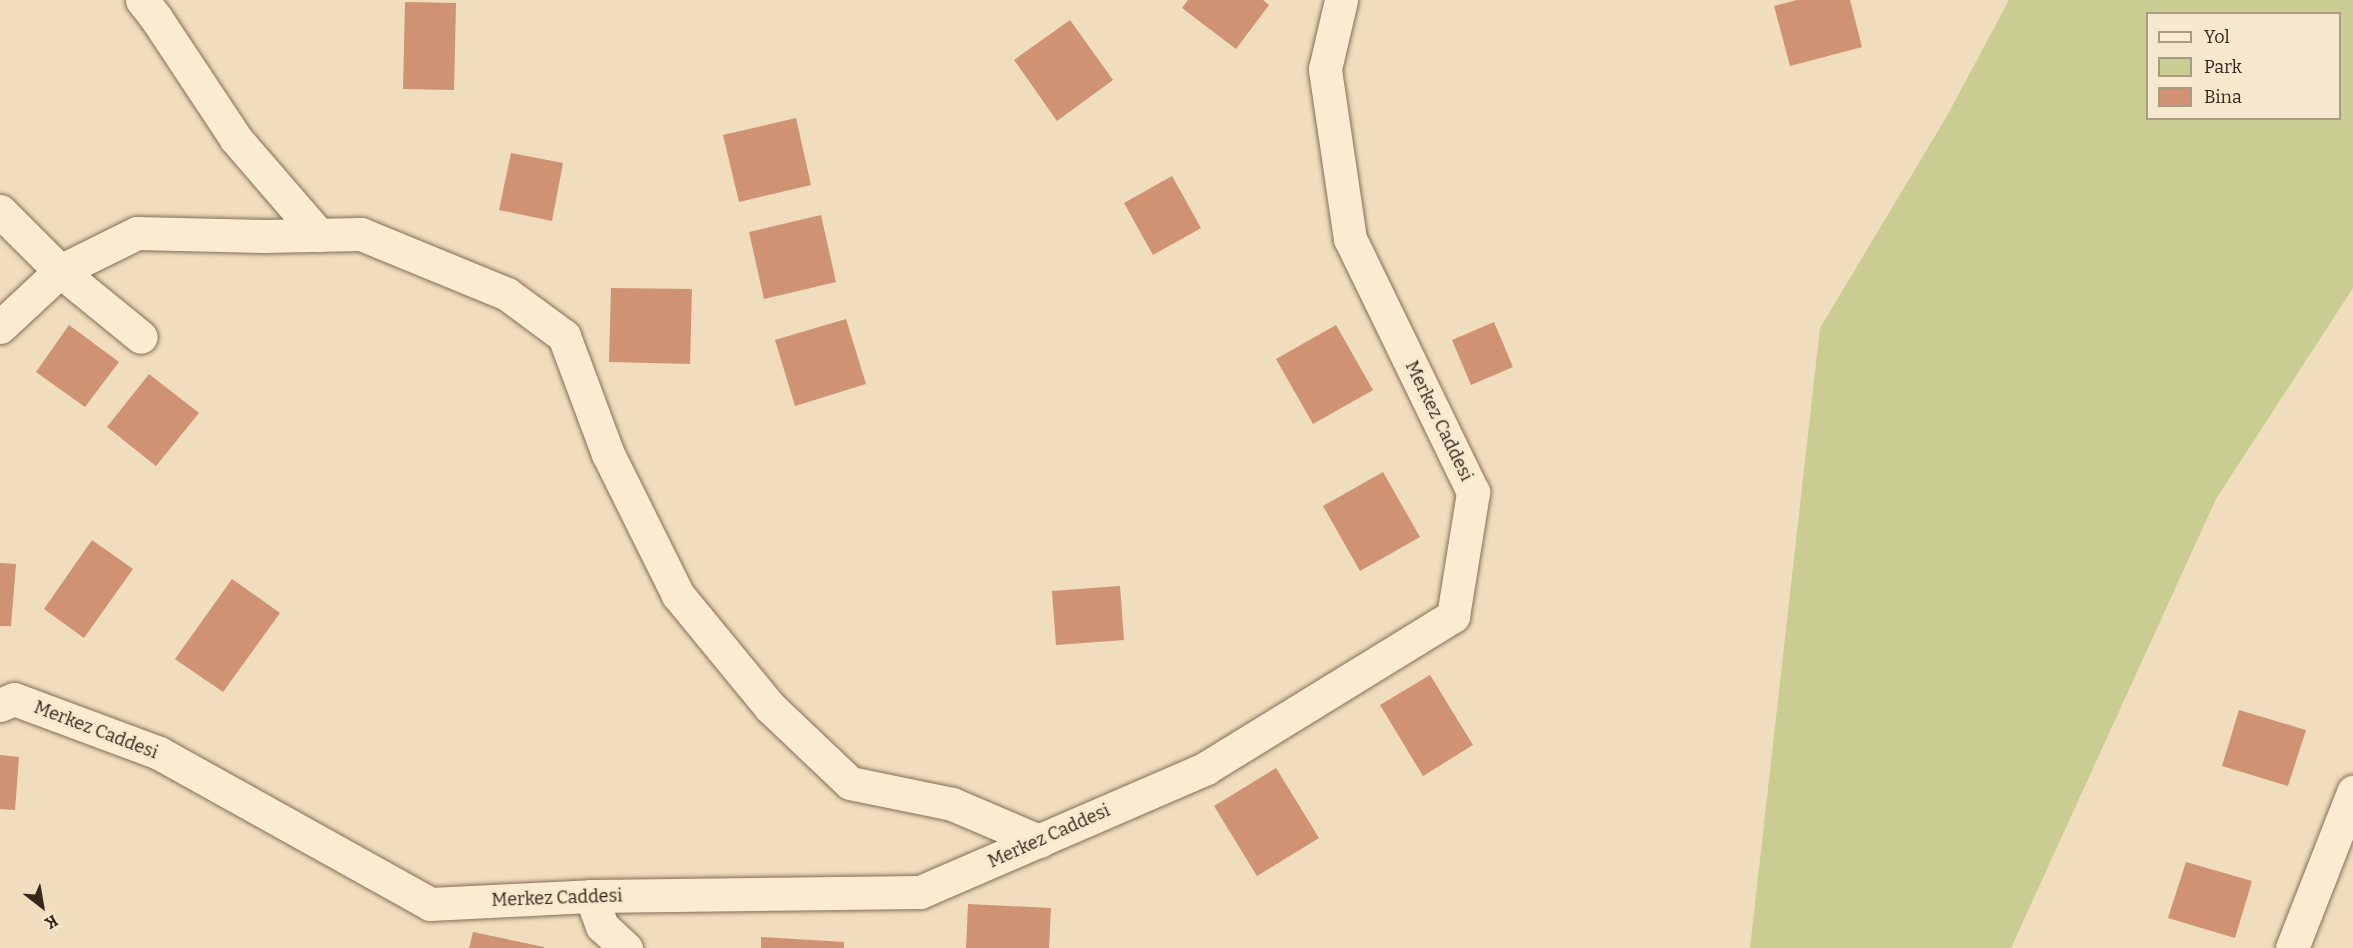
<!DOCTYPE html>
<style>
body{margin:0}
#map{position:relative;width:2353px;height:948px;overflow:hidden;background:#efddbd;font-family:Bitter,serif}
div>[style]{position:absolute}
.green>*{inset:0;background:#cacd91}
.building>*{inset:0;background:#cf9272}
.roads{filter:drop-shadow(0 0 2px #876d56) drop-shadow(0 0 2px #876d56)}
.minor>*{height:33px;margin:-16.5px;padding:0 16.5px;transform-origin:16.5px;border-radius:16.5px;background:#faebd1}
span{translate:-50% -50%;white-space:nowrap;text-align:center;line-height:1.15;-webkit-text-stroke:4.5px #f6e8cd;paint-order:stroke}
.street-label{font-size:18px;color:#36261b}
.legend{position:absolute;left:2146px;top:12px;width:195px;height:108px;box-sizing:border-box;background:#f6e8cd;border:2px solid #a99a86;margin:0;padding:8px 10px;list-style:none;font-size:18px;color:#36261b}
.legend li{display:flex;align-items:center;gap:12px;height:30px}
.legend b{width:30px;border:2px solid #a99a86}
.north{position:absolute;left:12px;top:876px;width:60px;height:60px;-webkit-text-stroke:4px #f6e8cd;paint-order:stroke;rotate:149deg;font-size:16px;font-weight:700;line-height:24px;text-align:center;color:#36261b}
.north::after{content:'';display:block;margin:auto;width:21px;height:27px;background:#36261b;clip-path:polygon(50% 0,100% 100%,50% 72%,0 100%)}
</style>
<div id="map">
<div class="green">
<i style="clip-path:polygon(evenodd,2009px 0,2353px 0,2353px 288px,2216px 499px,2011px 948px,1750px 948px,1820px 328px,1947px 116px,2009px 0,2148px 14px,2340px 14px,2340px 118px,2148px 118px,2148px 14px)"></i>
</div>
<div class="building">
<i style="clip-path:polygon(1188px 0,1263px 0,1269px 5px,1236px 49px,1182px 8px)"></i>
<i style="clip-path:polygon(1797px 0,1850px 0,1862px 47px,1790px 66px,1774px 6px)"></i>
<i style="clip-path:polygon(405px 2px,456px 3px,454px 90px,403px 89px)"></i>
<i style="clip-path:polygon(1070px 20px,1113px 80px,1057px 121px,1014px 60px)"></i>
<i style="clip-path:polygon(796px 118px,811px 185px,739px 202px,723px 135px)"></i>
<i style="clip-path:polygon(511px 153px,563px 163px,552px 221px,499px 210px)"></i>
<i style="clip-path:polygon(1172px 176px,1201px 228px,1153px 255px,1124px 203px)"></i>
<i style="clip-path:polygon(821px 215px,836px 282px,764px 299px,749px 232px)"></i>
<i style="clip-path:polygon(611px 288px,692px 289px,690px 364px,609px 362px)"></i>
<i style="clip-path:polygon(846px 319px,866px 384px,795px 406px,775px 340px)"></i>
<i style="clip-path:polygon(1494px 322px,1513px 367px,1471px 385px,1452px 340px)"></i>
<i style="clip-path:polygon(69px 325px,119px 362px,85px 407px,36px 372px)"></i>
<i style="clip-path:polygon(1336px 325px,1373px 390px,1313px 424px,1276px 359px)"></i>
<i style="clip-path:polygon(149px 374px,199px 413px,156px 466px,107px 427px)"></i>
<i style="clip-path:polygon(1383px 472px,1420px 537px,1360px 571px,1323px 506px)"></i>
<i style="clip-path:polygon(92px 540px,133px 569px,84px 638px,44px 609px)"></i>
<i style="clip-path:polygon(0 563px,16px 564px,11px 626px,0 626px)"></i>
<i style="clip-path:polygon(232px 579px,280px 613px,223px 692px,175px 659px)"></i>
<i style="clip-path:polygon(1120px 586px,1124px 640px,1056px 645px,1052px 591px)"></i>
<i style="clip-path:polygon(1430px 675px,1473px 745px,1423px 776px,1380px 705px)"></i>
<i style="clip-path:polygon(2239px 710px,2306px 730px,2288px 786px,2222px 766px)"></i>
<i style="clip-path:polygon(0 755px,19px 757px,15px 810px,0 809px)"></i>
<i style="clip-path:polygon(1276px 768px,1319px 838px,1257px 876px,1214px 806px)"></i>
<i style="clip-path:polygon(2186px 862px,2252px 881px,2235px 938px,2168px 918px)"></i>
<i style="clip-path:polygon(968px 904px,1051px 908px,1049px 948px,966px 948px)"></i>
<i style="clip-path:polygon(473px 932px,544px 947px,544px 948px,469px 948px)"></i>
<i style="clip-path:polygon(761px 937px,844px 942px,844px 948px,761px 948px)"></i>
</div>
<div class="roads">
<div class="minor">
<i style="left:142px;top:0;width:23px;rotate:52deg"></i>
<i style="left:156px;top:18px;width:145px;rotate:56.5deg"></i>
<i style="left:236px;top:139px;width:127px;rotate:49.2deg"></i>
<i style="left:0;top:211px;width:85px;rotate:45deg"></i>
<i style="left:60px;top:271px;width:104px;rotate:39.2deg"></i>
<i style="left:0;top:327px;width:82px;rotate:-43deg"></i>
<i style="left:60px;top:271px;width:86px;rotate:-26.3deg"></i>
<i style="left:137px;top:233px;width:127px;rotate:1.4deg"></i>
<i style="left:264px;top:236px;width:97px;rotate:-1.2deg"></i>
<i style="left:361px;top:234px;width:158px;rotate:22.3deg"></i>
<i style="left:507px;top:294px;width:71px;rotate:36.4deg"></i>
<i style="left:564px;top:336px;width:126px;rotate:69.6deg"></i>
<i style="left:608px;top:454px;width:157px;rotate:63.6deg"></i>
<i style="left:678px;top:595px;width:145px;rotate:50.6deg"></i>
<i style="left:770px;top:707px;width:110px;rotate:43.5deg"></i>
<i style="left:850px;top:783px;width:104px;rotate:11.6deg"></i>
<i style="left:952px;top:804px;width:95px;rotate:23deg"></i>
<i style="left:0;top:705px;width:15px;rotate:-23deg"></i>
<i style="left:14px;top:699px;width:155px;rotate:20.4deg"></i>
<i style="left:159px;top:753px;width:310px;rotate:29.1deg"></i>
<i style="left:430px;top:904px;width:161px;rotate:-2.8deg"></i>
<i style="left:591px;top:896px;width:329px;rotate:-0.7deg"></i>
<i style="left:920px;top:892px;width:312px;rotate:-23.4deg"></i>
<i style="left:1206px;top:768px;width:290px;rotate:-31.6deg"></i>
<i style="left:1453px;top:616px;width:126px;rotate:-80.8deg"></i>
<i style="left:1473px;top:492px;width:281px;rotate:-115.9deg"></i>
<i style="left:1350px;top:239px;width:172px;rotate:-98.4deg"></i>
<i style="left:1325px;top:69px;width:71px;rotate:-76.9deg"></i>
<i style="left:591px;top:896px;width:32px;rotate:70deg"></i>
<i style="left:602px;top:926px;width:33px;rotate:43deg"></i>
<i style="left:2292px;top:948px;width:168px;rotate:-68.6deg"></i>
</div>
</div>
<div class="street-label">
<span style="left:1439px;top:421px;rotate:64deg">Merkez Caddesi</span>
<span style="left:96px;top:730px;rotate:21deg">Merkez Caddesi</span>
<span style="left:1049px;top:836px;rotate:-24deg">Merkez Caddesi</span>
<span style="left:557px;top:898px;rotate:-2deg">Merkez Caddesi</span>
</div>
<ul class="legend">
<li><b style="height:8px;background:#faebd1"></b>Yol</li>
<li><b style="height:16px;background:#cacd91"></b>Park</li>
<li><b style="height:16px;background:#cf9272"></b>Bina</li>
</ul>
<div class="north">K</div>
</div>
